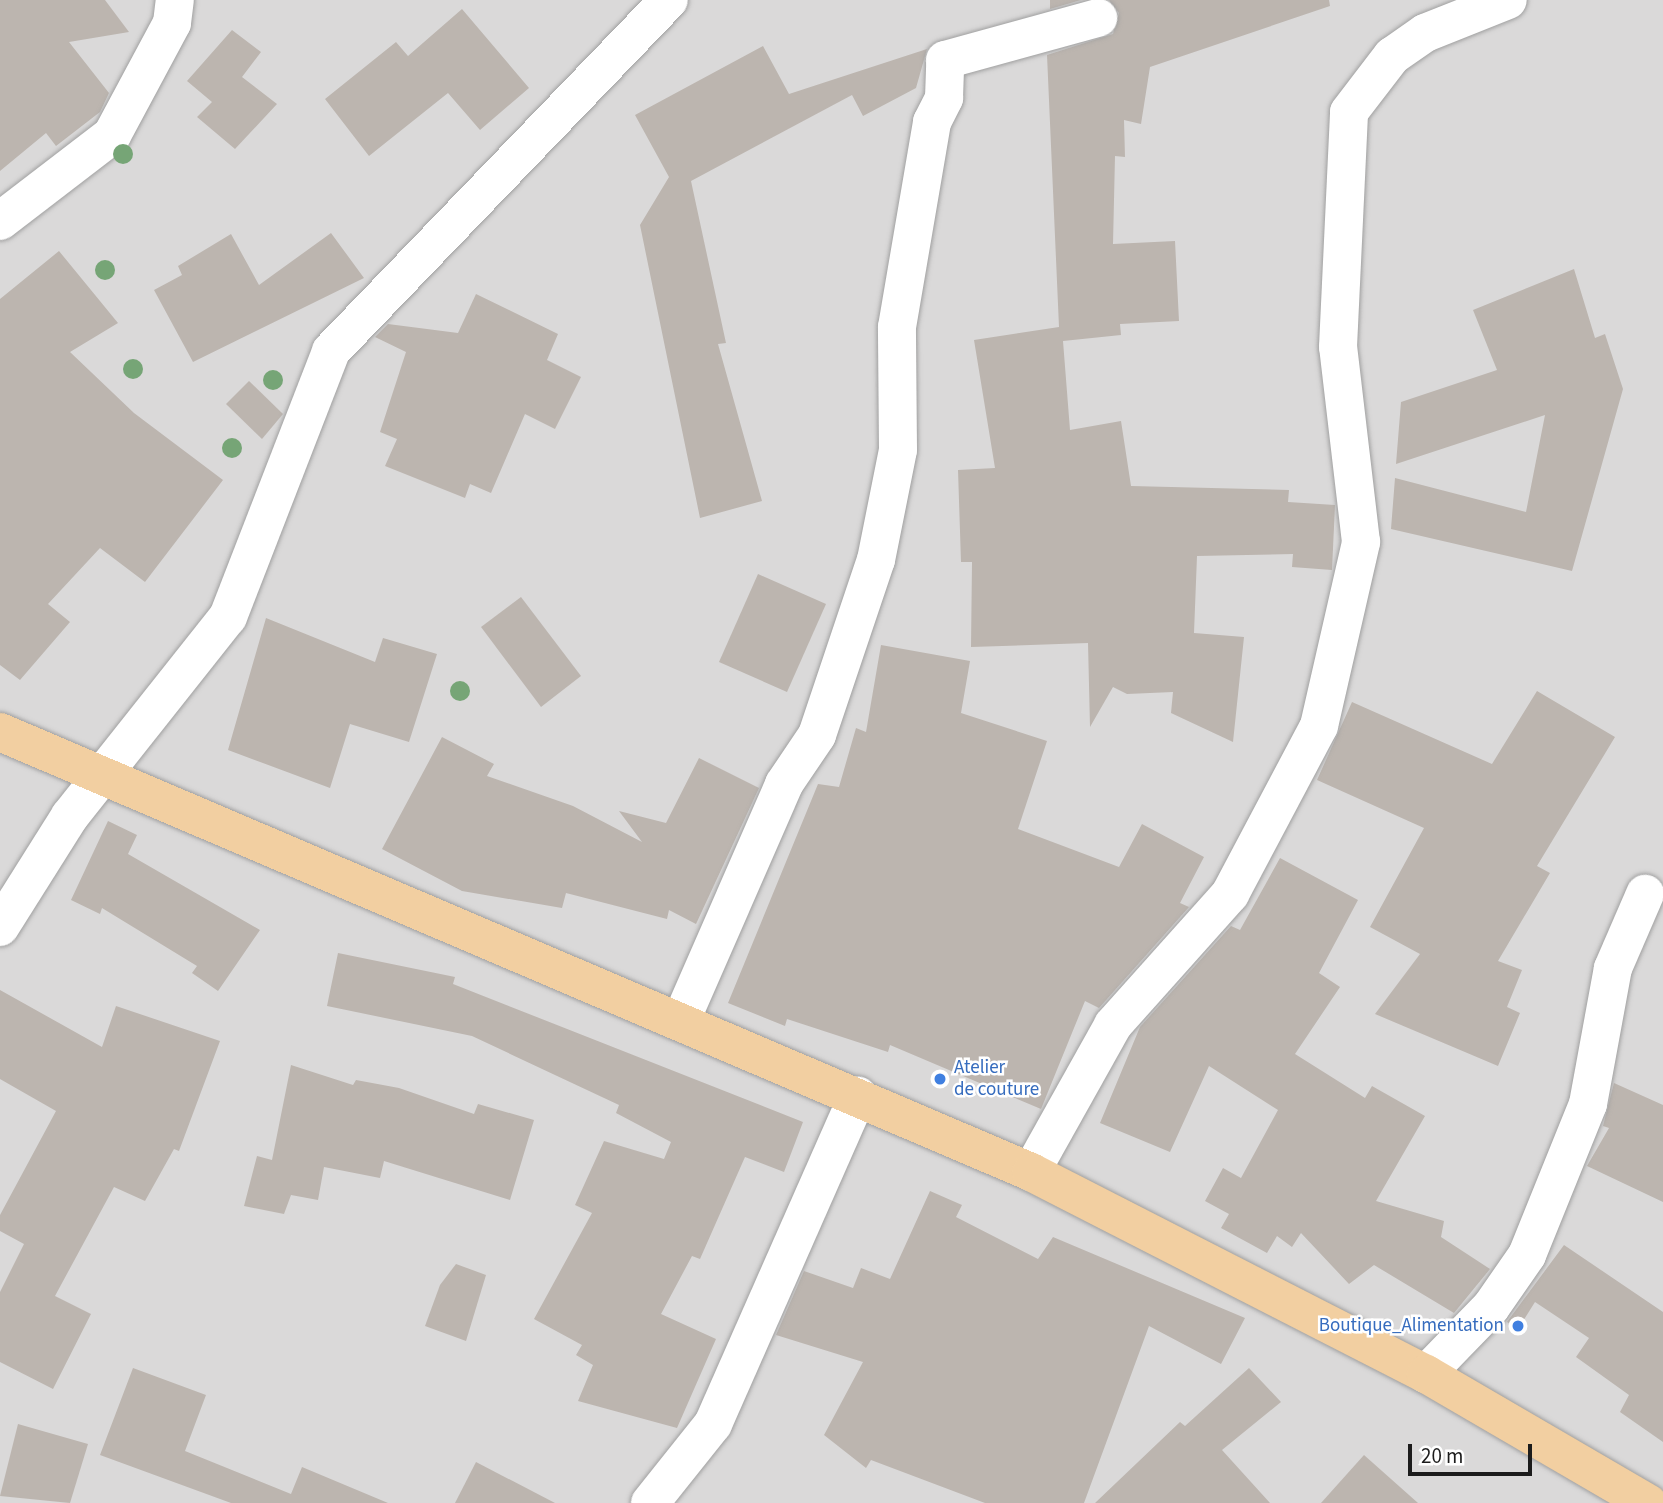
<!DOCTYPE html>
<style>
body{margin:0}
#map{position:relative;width:1663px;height:1503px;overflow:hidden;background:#ece9e2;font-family:"Source Sans 3",sans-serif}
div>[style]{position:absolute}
.residential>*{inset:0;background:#dad9d9}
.building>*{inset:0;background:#bcb5af}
.roads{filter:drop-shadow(0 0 2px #a0a0a0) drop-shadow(0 0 2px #a0a0a0)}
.minor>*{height:38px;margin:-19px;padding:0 19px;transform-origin:19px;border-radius:19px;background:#fff}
.major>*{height:38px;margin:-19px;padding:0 19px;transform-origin:19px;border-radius:19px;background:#f2cfa1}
.trees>*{width:20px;height:20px;margin:-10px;border-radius:50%;background:#76a576}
.dots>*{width:19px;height:19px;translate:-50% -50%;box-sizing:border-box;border:4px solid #fff;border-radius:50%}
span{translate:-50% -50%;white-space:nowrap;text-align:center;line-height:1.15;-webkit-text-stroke:5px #fff;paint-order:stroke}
.shop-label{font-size:19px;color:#366cbe}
.left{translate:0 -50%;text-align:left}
.right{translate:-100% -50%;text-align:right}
.scale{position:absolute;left:1408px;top:1444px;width:124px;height:32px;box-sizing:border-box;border:4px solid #1c1c1c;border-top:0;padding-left:9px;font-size:21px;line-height:24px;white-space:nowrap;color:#1c1c1c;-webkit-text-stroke:5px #fff;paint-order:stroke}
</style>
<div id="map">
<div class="residential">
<i style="clip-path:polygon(0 0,1663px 0,1663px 1503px,0 1503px)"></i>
</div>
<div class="building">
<i style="clip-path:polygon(0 0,105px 0,129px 32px,69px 42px,109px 93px,100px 112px,56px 146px,46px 133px,0 171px)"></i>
<i style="clip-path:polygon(1050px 0,1081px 0,1050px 9px)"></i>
<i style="clip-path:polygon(1109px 0,1329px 0,1330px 6px,1150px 67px,1141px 124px,1124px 120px,1125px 157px,1115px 156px,1113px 244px,1175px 241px,1179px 321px,1120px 324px,1121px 335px,1063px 341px,1070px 430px,1121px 421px,1131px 486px,1289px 490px,1288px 502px,1335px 505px,1332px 570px,1292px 567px,1293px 554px,1197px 556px,1194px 633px,1244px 637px,1233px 742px,1171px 713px,1173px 692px,1127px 694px,1113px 687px,1090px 727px,1088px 643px,971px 647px,972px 562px,961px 562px,958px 470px,995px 468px,974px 340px,1059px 327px,1047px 55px,1113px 34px,1119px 13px)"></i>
<i style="clip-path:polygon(462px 9px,529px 88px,480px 130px,448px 93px,369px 156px,325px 99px,396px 42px,408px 56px)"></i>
<i style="clip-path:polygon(232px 30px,261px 52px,242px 77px,277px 104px,235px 149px,197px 117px,212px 102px,187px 81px)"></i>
<i style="clip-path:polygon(763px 46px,789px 94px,927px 49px,916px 88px,863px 116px,852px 95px,691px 181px,726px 343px,718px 344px,762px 501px,700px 518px,640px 225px,669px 177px,635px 115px)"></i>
<i style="clip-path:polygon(331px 233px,364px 278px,193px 362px,154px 290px,182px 275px,178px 266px,231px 234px,259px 285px)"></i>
<i style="clip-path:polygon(59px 251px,118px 323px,70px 352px,134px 413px,223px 480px,145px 582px,100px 548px,48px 604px,70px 622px,20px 680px,0 665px,0 299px)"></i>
<i style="clip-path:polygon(1574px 269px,1595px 338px,1605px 334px,1623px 389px,1572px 571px,1391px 529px,1395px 478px,1526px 512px,1545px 415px,1396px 464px,1401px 402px,1497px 370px,1473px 310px)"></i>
<i style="clip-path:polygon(476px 294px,558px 334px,547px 360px,581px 377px,555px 429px,525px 414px,491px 493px,470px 484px,465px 498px,385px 466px,397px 439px,380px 432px,406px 352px,375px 337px,388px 324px,458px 333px)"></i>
<i style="clip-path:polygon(249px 381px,283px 414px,262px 439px,226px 404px)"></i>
<i style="clip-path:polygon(758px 574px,826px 604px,787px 692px,719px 662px)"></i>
<i style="clip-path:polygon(521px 597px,581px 676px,541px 707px,481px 627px)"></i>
<i style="clip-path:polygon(266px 618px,375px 662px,383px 638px,437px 654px,409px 742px,350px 724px,330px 788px,228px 750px)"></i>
<i style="clip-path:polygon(881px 645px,970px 661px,961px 713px,1047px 741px,1018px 829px,1119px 867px,1142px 824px,1204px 857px,1180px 903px,1189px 907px,1099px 1008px,1085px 1001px,1041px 1109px,890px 1045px,888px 1052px,787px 1019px,785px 1026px,728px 1003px,818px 784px,839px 787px,856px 728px,866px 732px)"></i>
<i style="clip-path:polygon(1537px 691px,1615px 737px,1537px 866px,1550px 873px,1498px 961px,1522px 970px,1507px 1007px,1520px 1013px,1498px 1066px,1375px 1014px,1420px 954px,1370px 927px,1424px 828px,1317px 780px,1352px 702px,1492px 764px)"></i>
<i style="clip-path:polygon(442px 737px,494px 764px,487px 776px,573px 806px,642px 842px,619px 811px,666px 823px,699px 758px,759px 788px,696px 924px,669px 910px,667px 919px,566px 893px,562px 908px,462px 891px,382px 849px)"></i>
<i style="clip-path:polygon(108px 821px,137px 835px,128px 854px,260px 930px,218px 991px,192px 973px,197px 966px,102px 908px,100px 914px,71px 900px)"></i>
<i style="clip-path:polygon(1280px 858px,1358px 900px,1319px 973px,1340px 987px,1295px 1054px,1365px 1098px,1372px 1086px,1425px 1116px,1376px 1201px,1444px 1221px,1441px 1237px,1490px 1269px,1454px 1313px,1374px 1265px,1349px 1284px,1301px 1233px,1292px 1247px,1277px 1236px,1267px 1253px,1221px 1228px,1229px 1214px,1205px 1201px,1223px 1168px,1241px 1178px,1278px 1110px,1209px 1066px,1170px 1152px,1100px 1123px,1140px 1027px,1231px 926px,1240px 930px)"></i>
<i style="clip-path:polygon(338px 953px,455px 977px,453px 984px,803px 1122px,784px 1172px,745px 1157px,700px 1259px,692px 1256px,661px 1314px,716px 1339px,677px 1428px,578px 1401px,593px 1365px,576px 1355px,582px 1345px,534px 1319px,592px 1213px,575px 1205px,604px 1141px,664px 1159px,671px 1142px,616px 1113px,619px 1105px,472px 1036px,327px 1006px)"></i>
<i style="clip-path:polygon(0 990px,102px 1047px,116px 1006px,220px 1041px,179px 1151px,174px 1149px,145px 1201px,114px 1187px,55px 1296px,91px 1314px,53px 1389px,0 1362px,0 1292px,24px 1244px,0 1231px,0 1215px,56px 1111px,0 1079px)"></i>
<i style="clip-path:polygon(291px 1065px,353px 1085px,356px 1080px,399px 1088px,474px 1114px,478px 1104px,534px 1120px,510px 1200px,384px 1161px,380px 1178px,324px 1167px,318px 1200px,291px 1195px,284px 1214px,244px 1206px,257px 1156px,272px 1160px)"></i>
<i style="clip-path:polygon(1614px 1083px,1663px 1105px,1663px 1202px,1587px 1166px,1609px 1128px,1603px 1126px)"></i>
<i style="clip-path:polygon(930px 1191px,962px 1205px,956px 1217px,1038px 1259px,1053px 1237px,1245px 1318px,1221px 1364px,1149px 1326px,1084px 1503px,985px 1503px,871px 1460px,866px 1468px,824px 1435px,863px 1362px,776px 1335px,804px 1271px,853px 1288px,861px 1268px,890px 1279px)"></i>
<i style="clip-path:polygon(1564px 1245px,1663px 1312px,1663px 1442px,1620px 1412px,1629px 1395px,1576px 1357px,1589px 1338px,1535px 1302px,1518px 1329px,1507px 1322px)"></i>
<i style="clip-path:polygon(456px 1264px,486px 1275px,466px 1341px,425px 1326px,440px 1285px)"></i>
<i style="clip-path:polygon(133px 1368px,206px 1395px,185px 1451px,291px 1494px,302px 1467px,388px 1503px,231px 1503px,100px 1455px)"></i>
<i style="clip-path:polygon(1249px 1368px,1281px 1402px,1222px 1450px,1270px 1503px,1095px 1503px,1180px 1422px,1185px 1426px)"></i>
<i style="clip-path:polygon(18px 1424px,88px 1444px,70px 1503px,0 1496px)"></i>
<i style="clip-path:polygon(1364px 1455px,1418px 1503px,1321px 1503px)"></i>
<i style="clip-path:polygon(476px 1462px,555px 1503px,455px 1503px)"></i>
</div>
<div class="roads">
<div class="minor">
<i style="left:0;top:221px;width:141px;rotate:-37.5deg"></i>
<i style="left:112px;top:135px;width:127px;rotate:-61.8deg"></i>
<i style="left:172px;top:23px;width:23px;rotate:-83deg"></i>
<i style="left:0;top:927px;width:131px;rotate:-57.8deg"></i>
<i style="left:70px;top:816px;width:254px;rotate:-51.6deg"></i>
<i style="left:228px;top:617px;width:285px;rotate:-68.8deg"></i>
<i style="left:331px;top:351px;width:487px;rotate:-46.1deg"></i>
<i style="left:682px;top:1018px;width:255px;rotate:-66.4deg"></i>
<i style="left:784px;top:784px;width:59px;rotate:-56deg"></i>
<i style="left:817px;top:735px;width:185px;rotate:-71.4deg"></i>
<i style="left:876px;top:560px;width:112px;rotate:-78.7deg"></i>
<i style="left:898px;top:450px;width:123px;rotate:-90.5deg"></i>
<i style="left:897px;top:327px;width:208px;rotate:-80.3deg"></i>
<i style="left:932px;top:122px;width:27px;rotate:-63deg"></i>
<i style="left:944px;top:98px;width:38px;rotate:-88deg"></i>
<i style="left:945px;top:60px;width:159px;rotate:-15.4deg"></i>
<i style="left:1031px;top:1172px;width:168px;rotate:-60.8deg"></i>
<i style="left:1113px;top:1025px;width:176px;rotate:-48.2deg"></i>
<i style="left:1230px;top:894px;width:190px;rotate:-62.1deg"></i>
<i style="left:1319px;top:726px;width:189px;rotate:-77.1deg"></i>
<i style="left:1361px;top:542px;width:196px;rotate:-96.7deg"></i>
<i style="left:1338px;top:347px;width:235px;rotate:-87.3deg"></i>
<i style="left:1349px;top:112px;width:71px;rotate:-52.5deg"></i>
<i style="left:1392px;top:56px;width:40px;rotate:-34.9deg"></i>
<i style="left:1425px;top:33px;width:89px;rotate:-21.7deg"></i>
<i style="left:1426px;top:1374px;width:93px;rotate:-45.9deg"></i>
<i style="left:1491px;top:1307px;width:63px;rotate:-55.3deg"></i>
<i style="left:1527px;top:1255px;width:163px;rotate:-68deg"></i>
<i style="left:1588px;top:1104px;width:138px;rotate:-79.6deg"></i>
<i style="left:1613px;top:968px;width:81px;rotate:-66.6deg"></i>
<i style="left:650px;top:1503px;width:101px;rotate:-51.4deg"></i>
<i style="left:713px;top:1424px;width:359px;rotate:-66.2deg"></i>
</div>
<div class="major">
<i style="left:0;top:732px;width:1121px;rotate:23.11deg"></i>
<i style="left:1031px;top:1172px;width:444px;rotate:27.1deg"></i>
<i style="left:1426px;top:1374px;width:257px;rotate:30.2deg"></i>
</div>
</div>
<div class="trees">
<i style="left:123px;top:154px"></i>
<i style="left:105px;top:270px"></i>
<i style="left:133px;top:369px"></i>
<i style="left:273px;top:380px"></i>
<i style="left:232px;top:448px"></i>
<i style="left:460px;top:691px"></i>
</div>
<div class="dots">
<i style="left:940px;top:1079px;background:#3f7fe0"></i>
<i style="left:1518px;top:1326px;background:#3f7fe0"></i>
</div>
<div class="shop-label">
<span class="left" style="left:954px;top:1079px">Atelier<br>de couture</span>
<span class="right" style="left:1504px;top:1326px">Boutique_Alimentation</span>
</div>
<div class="scale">20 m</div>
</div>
